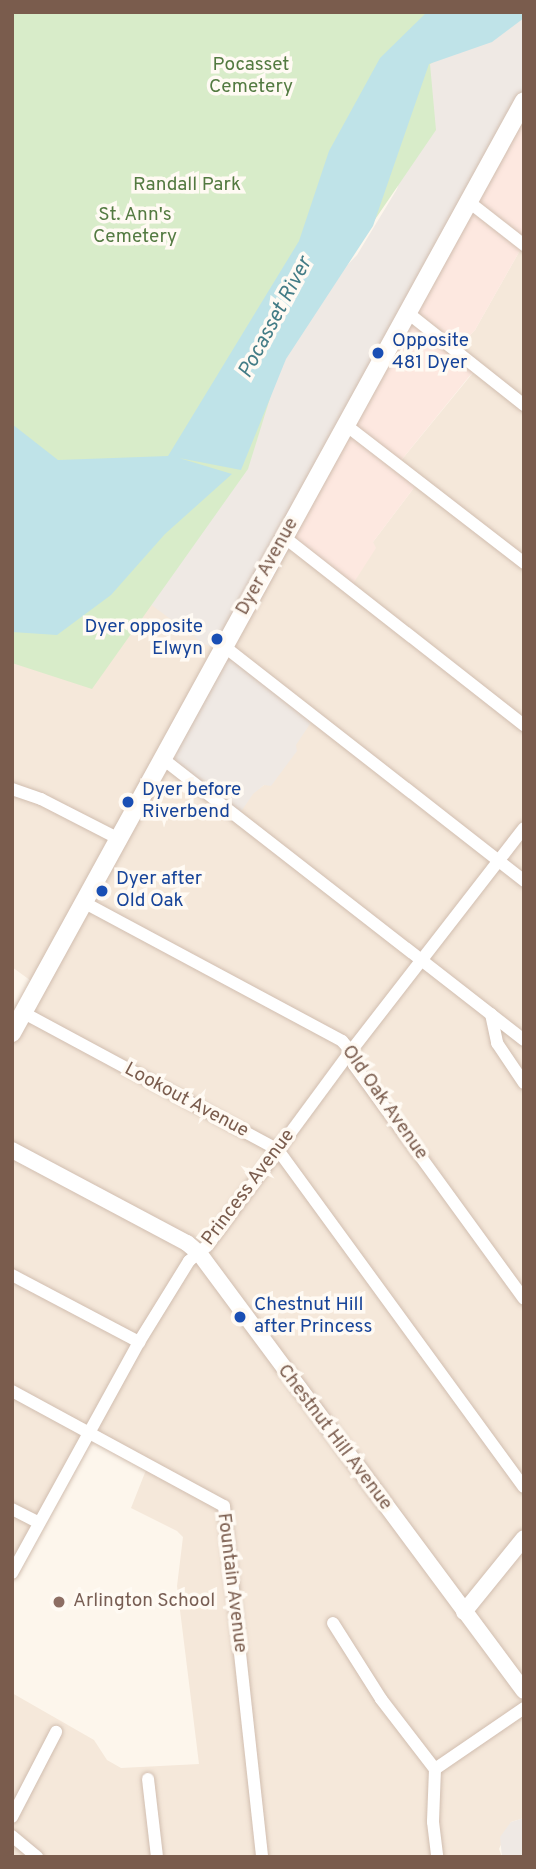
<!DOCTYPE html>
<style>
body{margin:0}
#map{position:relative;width:536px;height:1869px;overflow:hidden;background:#fdf6ec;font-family:Overpass,sans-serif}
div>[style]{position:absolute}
.residential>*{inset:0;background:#f5e8da}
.commercial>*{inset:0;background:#fde8e0}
.industrial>*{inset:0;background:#efe9e4}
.green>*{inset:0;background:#d8ecc9}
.water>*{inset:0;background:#bfe3e8}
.roads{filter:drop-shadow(0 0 2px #d1beb0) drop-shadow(0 0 2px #d1beb0)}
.minor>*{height:12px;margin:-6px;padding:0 6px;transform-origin:6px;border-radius:6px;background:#fff}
.tertiary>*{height:16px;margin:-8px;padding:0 8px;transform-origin:8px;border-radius:8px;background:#fff}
.secondary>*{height:18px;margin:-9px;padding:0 9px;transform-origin:9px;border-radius:9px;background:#fff}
.dots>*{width:19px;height:19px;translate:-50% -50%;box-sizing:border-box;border:4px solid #fffaf3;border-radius:50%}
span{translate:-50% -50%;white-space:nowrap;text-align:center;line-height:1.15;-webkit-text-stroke:7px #fffaf3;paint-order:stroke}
.park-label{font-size:19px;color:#537a41}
.transit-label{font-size:19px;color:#164399}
.left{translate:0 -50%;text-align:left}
.right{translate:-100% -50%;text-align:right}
.street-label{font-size:19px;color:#7a5c4d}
.education-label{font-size:19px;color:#785e54}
.water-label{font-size:21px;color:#437c86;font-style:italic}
.frame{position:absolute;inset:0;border:14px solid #7a5c4d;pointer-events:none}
</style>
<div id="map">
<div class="residential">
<i style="clip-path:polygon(524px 236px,524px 1818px,511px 1822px,499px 1849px,502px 1857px,12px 1857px,12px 1693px,94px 1740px,107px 1760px,121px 1768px,199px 1764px,177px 1586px,183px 1537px,177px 1531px,131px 1508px,148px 1465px,95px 1433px,12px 1575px,12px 1035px,38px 986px,12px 967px,12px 637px,126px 586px,221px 651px,238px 815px,253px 793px,264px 785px,228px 648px,283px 540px,373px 542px,413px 489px,399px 463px,476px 369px,457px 349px,475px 330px,523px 245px)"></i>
</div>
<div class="commercial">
<i style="clip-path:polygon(524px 103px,523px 245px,475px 330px,457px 349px,476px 368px,399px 463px,419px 481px,373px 542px,376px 548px,351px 587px,286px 537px)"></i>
</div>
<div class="industrial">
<i style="clip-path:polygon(524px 12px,524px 103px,226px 645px,314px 718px,296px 745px,297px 751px,271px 786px,264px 785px,253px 794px,238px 816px,166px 759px,221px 651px,204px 644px,126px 586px,276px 374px,333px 280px,357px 255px,397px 189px,408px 152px,405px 111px,433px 56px)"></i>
<i style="clip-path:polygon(524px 1818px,524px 1857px,502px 1857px,500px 1837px,511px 1822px)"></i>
</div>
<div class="green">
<i style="clip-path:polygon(12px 12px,524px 12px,430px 64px,436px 130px,284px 353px,248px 469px,92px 689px,12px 663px)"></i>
</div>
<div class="water">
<i style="clip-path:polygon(427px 12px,524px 12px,524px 18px,492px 42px,429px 64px,373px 226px,286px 359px,241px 470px,179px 458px,232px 474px,165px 534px,111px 595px,57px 635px,12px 632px,12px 424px,58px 460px,168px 456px,299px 241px,329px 151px,380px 58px)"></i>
</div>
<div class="roads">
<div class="minor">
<i style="left:469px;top:202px;width:70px;rotate:38deg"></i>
<i style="left:408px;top:313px;width:148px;rotate:38.4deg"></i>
<i style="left:347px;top:426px;width:224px;rotate:37.7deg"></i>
<i style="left:284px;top:537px;width:305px;rotate:38.1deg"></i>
<i style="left:225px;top:647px;width:380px;rotate:38deg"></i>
<i style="left:163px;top:759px;width:457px;rotate:37.9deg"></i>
<i style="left:12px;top:789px;width:31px;rotate:19deg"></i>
<i style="left:41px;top:799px;width:88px;rotate:27.1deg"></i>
<i style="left:85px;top:903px;width:292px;rotate:28.2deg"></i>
<i style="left:342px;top:1041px;width:13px;rotate:48deg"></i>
<i style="left:351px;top:1051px;width:14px;rotate:78deg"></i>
<i style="left:354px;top:1065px;width:289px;rotate:54deg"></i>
<i style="left:24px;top:1013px;width:289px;rotate:28.3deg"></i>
<i style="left:278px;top:1150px;width:417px;rotate:53.9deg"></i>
<i style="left:491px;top:1014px;width:30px;rotate:78deg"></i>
<i style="left:497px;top:1043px;width:48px;rotate:56deg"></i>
<i style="left:12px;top:1275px;width:144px;rotate:27.8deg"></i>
<i style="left:12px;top:1391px;width:241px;rotate:28.5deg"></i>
<i style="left:224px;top:1506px;width:353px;rotate:83.8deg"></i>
<i style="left:12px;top:1509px;width:30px;rotate:27deg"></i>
<i style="left:12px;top:1573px;width:264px;rotate:-61.2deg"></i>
<i style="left:139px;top:1342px;width:95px;rotate:-58.3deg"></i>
<i style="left:189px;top:1261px;width:23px;rotate:-40deg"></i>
<i style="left:207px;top:1246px;width:242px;rotate:-53.6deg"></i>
<i style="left:351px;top:1051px;width:282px;rotate:-52.2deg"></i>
<i style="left:333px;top:1623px;width:90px;rotate:57.7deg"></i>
<i style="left:381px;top:1699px;width:88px;rotate:52.4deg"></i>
<i style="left:435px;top:1769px;width:108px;rotate:-34.4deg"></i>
<i style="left:435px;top:1769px;width:53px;rotate:92.2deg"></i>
<i style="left:433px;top:1822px;width:35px;rotate:83deg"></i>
<i style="left:148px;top:1779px;width:79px;rotate:83.4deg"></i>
<i style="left:12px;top:1817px;width:96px;rotate:-62.6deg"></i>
<i style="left:12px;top:1836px;width:33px;rotate:40deg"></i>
</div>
<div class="tertiary">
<i style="left:12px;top:1150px;width:198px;rotate:28deg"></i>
<i style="left:187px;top:1243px;width:16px;rotate:40deg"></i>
<i style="left:199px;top:1253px;width:545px;rotate:53.42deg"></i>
<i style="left:464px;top:1612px;width:95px;rotate:-51deg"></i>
</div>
<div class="secondary">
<i style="left:12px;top:1033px;width:1063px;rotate:-61.22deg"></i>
</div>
</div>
<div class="dots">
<i style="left:378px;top:353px;background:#1a4fb4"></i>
<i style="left:217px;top:639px;background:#1a4fb4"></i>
<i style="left:128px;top:802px;background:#1a4fb4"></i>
<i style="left:102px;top:891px;background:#1a4fb4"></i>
<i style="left:240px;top:1317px;background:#1a4fb4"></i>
<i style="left:59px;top:1602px;background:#8d6e63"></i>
</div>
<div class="park-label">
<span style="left:251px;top:77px">Pocasset<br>Cemetery</span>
<span style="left:187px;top:186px">Randall Park</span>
<span style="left:135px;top:227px">St. Ann's<br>Cemetery</span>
</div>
<div class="transit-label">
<span class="left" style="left:392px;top:353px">Opposite<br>481 Dyer</span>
<span class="right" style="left:203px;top:639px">Dyer opposite<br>Elwyn</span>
<span class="left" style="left:142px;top:802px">Dyer before<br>Riverbend</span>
<span class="left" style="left:116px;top:891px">Dyer after<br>Old Oak</span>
<span class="left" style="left:254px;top:1317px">Chestnut Hill<br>after Princess</span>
</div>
<div class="street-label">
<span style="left:268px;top:567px;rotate:-61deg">Dyer Avenue</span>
<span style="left:186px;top:1101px;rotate:28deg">Lookout Avenue</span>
<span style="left:384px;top:1103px;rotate:55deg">Old Oak Avenue</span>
<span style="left:249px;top:1188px;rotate:-53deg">Princess Avenue</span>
<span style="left:334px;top:1438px;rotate:53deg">Chestnut Hill Avenue</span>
<span style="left:231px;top:1583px;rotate:83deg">Fountain Avenue</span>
</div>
<div class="education-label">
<span class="left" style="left:73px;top:1602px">Arlington School</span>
</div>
<div class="water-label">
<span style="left:276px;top:318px;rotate:-62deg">Pocasset River</span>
</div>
<div class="frame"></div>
</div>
